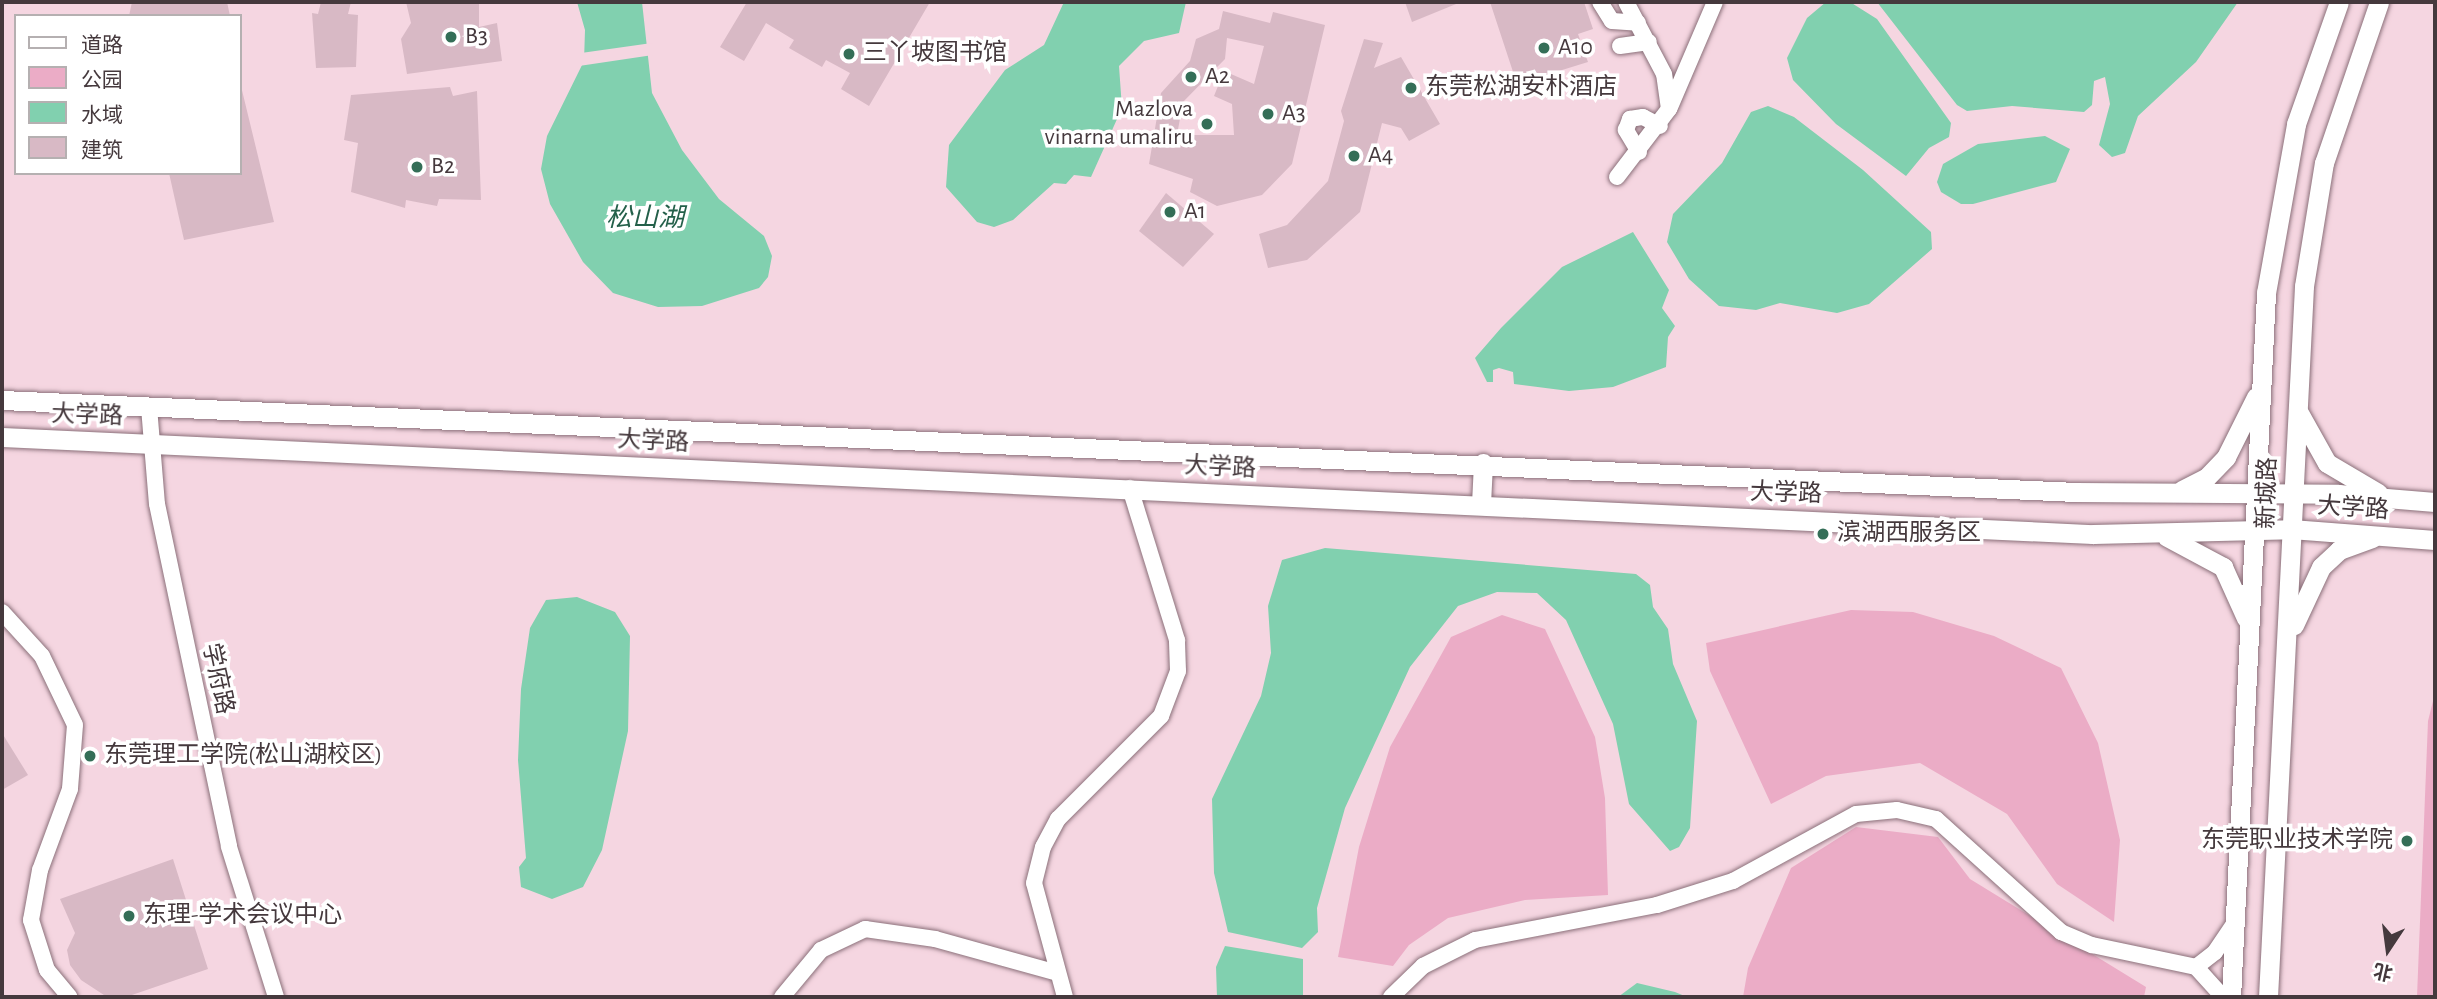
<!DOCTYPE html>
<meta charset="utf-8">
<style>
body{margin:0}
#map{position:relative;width:2437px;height:999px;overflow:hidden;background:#f5d6e1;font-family:"Alegreya Sans","Noto Sans SC",sans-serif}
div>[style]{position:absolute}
.green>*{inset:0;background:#ebacc6}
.water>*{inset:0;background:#81d0af}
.pier>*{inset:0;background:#f5d6e1}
.building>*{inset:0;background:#d8b9c5}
.roads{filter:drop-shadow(0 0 2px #8b707a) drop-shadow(0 0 2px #8b707a)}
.minor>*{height:16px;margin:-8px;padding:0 8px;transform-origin:8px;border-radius:8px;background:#fff}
.major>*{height:19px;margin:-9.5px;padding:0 9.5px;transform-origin:9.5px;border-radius:9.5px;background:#fff}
.dots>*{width:19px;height:19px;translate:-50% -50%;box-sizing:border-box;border:4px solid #fff;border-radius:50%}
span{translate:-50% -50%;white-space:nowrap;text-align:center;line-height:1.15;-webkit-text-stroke:7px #fff;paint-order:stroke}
.poi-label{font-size:24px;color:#45393d}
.left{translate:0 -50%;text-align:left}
.right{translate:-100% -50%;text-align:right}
.street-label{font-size:24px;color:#45393d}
.water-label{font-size:26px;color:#24604a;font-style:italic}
.frame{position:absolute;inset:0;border:4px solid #45393d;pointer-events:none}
.legend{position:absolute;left:14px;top:14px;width:228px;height:161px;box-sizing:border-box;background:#fff;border:2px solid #b5b0b1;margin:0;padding:9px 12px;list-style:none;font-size:21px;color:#45393d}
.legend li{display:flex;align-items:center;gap:14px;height:35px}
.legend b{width:35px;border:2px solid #b5b0b1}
.north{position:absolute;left:2353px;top:915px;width:70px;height:70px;-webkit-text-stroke:5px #fff;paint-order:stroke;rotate:193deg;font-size:19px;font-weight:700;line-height:28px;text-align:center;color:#45393d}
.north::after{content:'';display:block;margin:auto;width:24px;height:32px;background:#45393d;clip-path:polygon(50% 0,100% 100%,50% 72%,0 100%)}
</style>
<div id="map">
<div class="green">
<i style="clip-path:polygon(1851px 610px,1913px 612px,1994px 636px,2061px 668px,2098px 743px,2120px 840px,2114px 922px,2057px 884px,2007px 814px,1920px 763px,1826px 776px,1771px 804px,1710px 671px,1706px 643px)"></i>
<i style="clip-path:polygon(1502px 615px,1545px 629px,1595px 737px,1605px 798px,1608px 895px,1525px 900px,1448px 918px,1409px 945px,1393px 966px,1338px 957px,1359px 847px,1390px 747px,1451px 637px)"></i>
<i style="clip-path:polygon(2435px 693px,2435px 997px,2417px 997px,2428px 721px)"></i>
<i style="clip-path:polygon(1856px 827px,1938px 837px,1970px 879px,2146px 987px,2144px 997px,1743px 997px,1748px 968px,1791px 868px)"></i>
</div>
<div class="water">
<i style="clip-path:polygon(577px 2px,642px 2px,652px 93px,682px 150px,719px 199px,764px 236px,772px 256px,768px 277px,759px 288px,702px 306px,658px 307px,613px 293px,583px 262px,550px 204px,541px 169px,547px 136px,584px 61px,585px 30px)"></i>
<i style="clip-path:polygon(1064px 2px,1186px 2px,1179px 33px,1144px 41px,1119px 66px,1122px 108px,1091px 177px,1074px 175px,1066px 184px,1054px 183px,1013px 220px,994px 227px,977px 222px,946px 187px,949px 145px,1005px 70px,1044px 45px)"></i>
<i style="clip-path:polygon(1826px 2px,1850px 2px,1877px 19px,1951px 123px,1949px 137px,1929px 148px,1906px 176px,1836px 124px,1793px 80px,1787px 58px,1807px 18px)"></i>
<i style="clip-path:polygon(1877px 2px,2238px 2px,2196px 62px,2138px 116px,2125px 153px,2112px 157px,2099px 145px,2110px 104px,2105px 77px,2094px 81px,2092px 105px,2084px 112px,2012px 106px,1967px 111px,1957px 105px)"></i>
<i style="clip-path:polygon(1768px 106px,1794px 117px,1863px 170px,1931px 232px,1932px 249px,1869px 304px,1837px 313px,1780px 303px,1756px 310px,1719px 306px,1689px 279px,1667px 242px,1673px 214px,1722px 163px,1751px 112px)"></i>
<i style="clip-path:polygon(2045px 136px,2070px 149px,2056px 182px,1973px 204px,1961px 204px,1941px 192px,1937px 182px,1943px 164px,1978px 144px)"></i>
<i style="clip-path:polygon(1633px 232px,1669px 290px,1662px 308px,1675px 326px,1668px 337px,1666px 367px,1613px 387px,1569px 391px,1514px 384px,1513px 372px,1499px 368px,1493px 370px,1493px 382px,1487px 382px,1475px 358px,1501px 328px,1562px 267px)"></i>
<i style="clip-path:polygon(1325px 548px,1636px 574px,1650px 585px,1653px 607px,1668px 629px,1673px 664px,1697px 721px,1690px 828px,1679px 847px,1670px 851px,1629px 804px,1613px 724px,1566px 620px,1537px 593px,1497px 592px,1458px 606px,1410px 667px,1345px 808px,1317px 908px,1318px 932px,1302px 948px,1228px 932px,1214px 873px,1212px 799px,1261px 696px,1271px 653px,1268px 606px,1282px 560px)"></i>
<i style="clip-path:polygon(577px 597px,615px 612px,630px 636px,628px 731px,602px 850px,583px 887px,552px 899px,521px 887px,519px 867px,526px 858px,518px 760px,521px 689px,530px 628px,546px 600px)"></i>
<i style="clip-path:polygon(1225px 946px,1303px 959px,1303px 997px,1217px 997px,1216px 967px)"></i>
<i style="clip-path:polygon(1637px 983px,1675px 992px,1687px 997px,1618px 997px)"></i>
</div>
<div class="pier">
<i style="clip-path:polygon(652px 43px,653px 55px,579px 66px,581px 53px)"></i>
</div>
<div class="building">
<i style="clip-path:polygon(132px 2px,227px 2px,230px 16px,129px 16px)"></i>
<i style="clip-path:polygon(321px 2px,351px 2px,348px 14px,358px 15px,356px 67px,316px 68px,312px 13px,318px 14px)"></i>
<i style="clip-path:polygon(406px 2px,479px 2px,479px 27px,497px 23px,502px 61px,407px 74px,401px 39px,411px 23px)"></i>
<i style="clip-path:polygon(747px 2px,930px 2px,869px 106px,841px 89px,850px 73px,826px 60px,822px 67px,789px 48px,794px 40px,766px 23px,744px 61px,720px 47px)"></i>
<i style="clip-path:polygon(1405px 2px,1461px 2px,1412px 22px)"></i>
<i style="clip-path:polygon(1490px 2px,1584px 2px,1593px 29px,1578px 34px,1588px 62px,1517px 84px)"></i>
<i style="clip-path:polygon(evenodd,1223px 11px,1270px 23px,1273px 12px,1325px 25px,1292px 164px,1262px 195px,1217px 206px,1190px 192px,1193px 179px,1149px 164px,1161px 93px,1190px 61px,1196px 39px,1219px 29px,1223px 11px,1227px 38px,1264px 46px,1254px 84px,1224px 71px,1214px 96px,1232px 104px,1234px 135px,1177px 135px,1183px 102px,1225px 59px,1227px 38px)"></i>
<i style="clip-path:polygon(1364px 39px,1383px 43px,1374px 68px,1401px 57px,1440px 124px,1409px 141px,1401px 128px,1382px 123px,1360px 212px,1307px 260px,1268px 268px,1259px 234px,1287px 225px,1328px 181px,1344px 121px,1341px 111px)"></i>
<i style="clip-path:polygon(240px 82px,274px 222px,184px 240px,169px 173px,240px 173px)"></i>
<i style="clip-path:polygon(450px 87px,453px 96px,477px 91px,481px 200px,439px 199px,437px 206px,406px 200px,405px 208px,351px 192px,358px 143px,344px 140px,351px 95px)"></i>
<i style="clip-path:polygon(1166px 193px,1214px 234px,1183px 267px,1139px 231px)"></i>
<i style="clip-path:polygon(2px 733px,28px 775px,2px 790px)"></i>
<i style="clip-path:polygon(173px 859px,208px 969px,126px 997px,107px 997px,81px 980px,70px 965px,67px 950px,75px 933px,60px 899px)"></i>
</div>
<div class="roads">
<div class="minor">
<i style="left:1600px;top:2px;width:22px;rotate:58deg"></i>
<i style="left:1612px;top:21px;width:26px;rotate:4deg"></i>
<i style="left:1620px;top:46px;width:29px;rotate:-8deg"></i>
<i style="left:1670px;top:107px;width:114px;rotate:-66.8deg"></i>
<i style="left:1639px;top:152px;width:26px;rotate:-121deg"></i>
<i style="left:1626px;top:130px;width:12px;rotate:-70deg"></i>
<i style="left:1630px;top:119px;width:13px;rotate:-9deg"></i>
<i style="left:1643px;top:117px;width:19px;rotate:28deg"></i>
<i style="left:1617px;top:177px;width:86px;rotate:-52.6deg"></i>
<i style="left:1669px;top:109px;width:35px;rotate:-98deg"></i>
<i style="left:1664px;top:74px;width:81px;rotate:-117.8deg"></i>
<i style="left:149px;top:407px;width:97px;rotate:85.3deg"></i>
<i style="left:157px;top:504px;width:350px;rotate:78.1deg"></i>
<i style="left:229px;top:847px;width:157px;rotate:72.6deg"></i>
<i style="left:2px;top:612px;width:59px;rotate:47.7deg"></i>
<i style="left:42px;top:656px;width:76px;rotate:64.4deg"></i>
<i style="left:75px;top:725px;width:64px;rotate:94.5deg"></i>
<i style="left:70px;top:789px;width:86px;rotate:110.3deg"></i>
<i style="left:40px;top:870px;width:51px;rotate:100.2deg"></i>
<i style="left:31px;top:920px;width:52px;rotate:72.3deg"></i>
<i style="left:47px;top:970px;width:35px;rotate:50deg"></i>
<i style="left:782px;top:997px;width:61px;rotate:-50.3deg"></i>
<i style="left:821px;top:950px;width:49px;rotate:-25.5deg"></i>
<i style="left:865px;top:929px;width:71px;rotate:8.1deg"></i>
<i style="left:935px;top:939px;width:123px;rotate:15.5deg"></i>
<i style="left:1065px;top:997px;width:118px;rotate:-105.2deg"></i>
<i style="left:1034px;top:883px;width:37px;rotate:-76deg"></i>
<i style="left:1043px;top:847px;width:32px;rotate:-62deg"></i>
<i style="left:1058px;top:819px;width:146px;rotate:-45deg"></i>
<i style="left:1161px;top:716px;width:48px;rotate:-69.3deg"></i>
<i style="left:1178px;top:671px;width:31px;rotate:-92deg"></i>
<i style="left:1177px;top:640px;width:159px;rotate:-107.2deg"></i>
<i style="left:1391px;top:997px;width:45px;rotate:-44.1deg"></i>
<i style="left:1423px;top:966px;width:58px;rotate:-26.6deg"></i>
<i style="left:1475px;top:940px;width:185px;rotate:-10.9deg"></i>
<i style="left:1657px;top:905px;width:80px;rotate:-17.5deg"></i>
<i style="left:1733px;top:881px;width:140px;rotate:-28.6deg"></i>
<i style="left:1856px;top:814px;width:41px;rotate:-5.6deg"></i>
<i style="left:1897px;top:810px;width:40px;rotate:13deg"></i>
<i style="left:1936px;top:819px;width:169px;rotate:42.1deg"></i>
<i style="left:2061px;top:932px;width:34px;rotate:23deg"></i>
<i style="left:2092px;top:945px;width:106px;rotate:11.9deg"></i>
<i style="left:2223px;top:997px;width:40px;rotate:-132deg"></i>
<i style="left:2196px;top:967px;width:24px;rotate:-38deg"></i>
<i style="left:2215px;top:952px;width:36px;rotate:-56deg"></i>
</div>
<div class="major">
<i style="left:2px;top:400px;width:2075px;rotate:2.54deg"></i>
<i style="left:2075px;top:492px;width:263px;rotate:0.4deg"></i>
<i style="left:2338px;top:494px;width:97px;rotate:4.7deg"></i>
<i style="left:2299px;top:413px;width:57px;rotate:60.8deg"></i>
<i style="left:2327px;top:463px;width:59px;rotate:30.5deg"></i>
<i style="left:2px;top:437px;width:2093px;rotate:2.66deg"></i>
<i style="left:2093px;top:534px;width:198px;rotate:-1.4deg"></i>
<i style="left:2291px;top:529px;width:144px;rotate:4.4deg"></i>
<i style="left:2182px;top:490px;width:27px;rotate:-27deg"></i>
<i style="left:2206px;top:478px;width:29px;rotate:-46deg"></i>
<i style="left:2226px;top:457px;width:67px;rotate:-63.4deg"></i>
<i style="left:1481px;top:504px;width:41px;rotate:-87.2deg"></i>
<i style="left:2167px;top:537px;width:64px;rotate:28.2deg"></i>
<i style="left:2223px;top:567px;width:56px;rotate:65.7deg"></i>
<i style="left:2294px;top:625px;width:64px;rotate:-65deg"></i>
<i style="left:2321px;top:567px;width:25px;rotate:-43deg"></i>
<i style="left:2339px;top:550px;width:35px;rotate:-20deg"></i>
<i style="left:2231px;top:997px;width:705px;rotate:-87.15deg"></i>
<i style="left:2266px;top:293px;width:172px;rotate:-79.9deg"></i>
<i style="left:2296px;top:124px;width:129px;rotate:-70.6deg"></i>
<i style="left:2268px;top:997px;width:712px;rotate:-87.1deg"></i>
<i style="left:2304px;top:286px;width:125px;rotate:-80.8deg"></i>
<i style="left:2324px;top:163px;width:170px;rotate:-71.1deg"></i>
</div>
</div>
<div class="dots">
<i style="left:451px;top:37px;background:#346e57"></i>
<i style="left:1544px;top:48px;background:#346e57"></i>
<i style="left:849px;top:54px;background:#346e57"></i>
<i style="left:1191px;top:77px;background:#346e57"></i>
<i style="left:1411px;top:88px;background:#346e57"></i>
<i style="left:1268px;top:114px;background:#346e57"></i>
<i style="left:1207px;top:124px;background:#346e57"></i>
<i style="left:1354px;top:156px;background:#346e57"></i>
<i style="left:417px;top:167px;background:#346e57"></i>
<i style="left:1170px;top:212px;background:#346e57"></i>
<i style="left:1823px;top:534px;background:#346e57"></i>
<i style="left:90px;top:756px;background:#346e57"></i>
<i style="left:2407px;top:841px;background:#346e57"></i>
<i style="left:129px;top:916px;background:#346e57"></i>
</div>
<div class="poi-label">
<span class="left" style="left:465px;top:37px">B3</span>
<span class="left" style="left:1558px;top:48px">A10</span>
<span class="left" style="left:863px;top:54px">三丫坡图书馆</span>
<span class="left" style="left:1205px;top:77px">A2</span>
<span class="left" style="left:1425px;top:88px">东莞松湖安朴酒店</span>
<span class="right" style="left:1193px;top:124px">Mazlova<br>vinarna umaliru</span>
<span class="left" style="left:1282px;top:114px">A3</span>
<span class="left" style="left:1368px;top:156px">A4</span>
<span class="left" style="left:431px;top:167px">B2</span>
<span class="left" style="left:1184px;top:212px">A1</span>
<span class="left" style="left:1837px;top:534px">滨湖西服务区</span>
<span class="left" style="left:104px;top:756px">东莞理工学院(松山湖校区)</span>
<span class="right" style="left:2393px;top:841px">东莞职业技术学院</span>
<span class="left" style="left:143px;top:916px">东理-学术会议中心</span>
</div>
<div class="street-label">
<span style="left:87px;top:416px;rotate:2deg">大学路</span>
<span style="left:653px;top:442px;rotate:3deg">大学路</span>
<span style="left:1220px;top:468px;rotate:3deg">大学路</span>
<span style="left:2268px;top:493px;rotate:-88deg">新城路</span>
<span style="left:1786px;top:494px;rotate:2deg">大学路</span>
<span style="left:2353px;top:509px;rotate:4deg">大学路</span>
<span style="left:217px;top:679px;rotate:78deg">学府路</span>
</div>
<div class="water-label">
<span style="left:645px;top:219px">松山湖</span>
</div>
<div class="frame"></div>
<ul class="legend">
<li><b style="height:9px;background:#fff"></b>道路</li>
<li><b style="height:19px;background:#ebacc6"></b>公园</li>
<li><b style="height:19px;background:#81d0af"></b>水域</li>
<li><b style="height:19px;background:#d8b9c5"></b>建筑</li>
</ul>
<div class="north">北</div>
</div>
